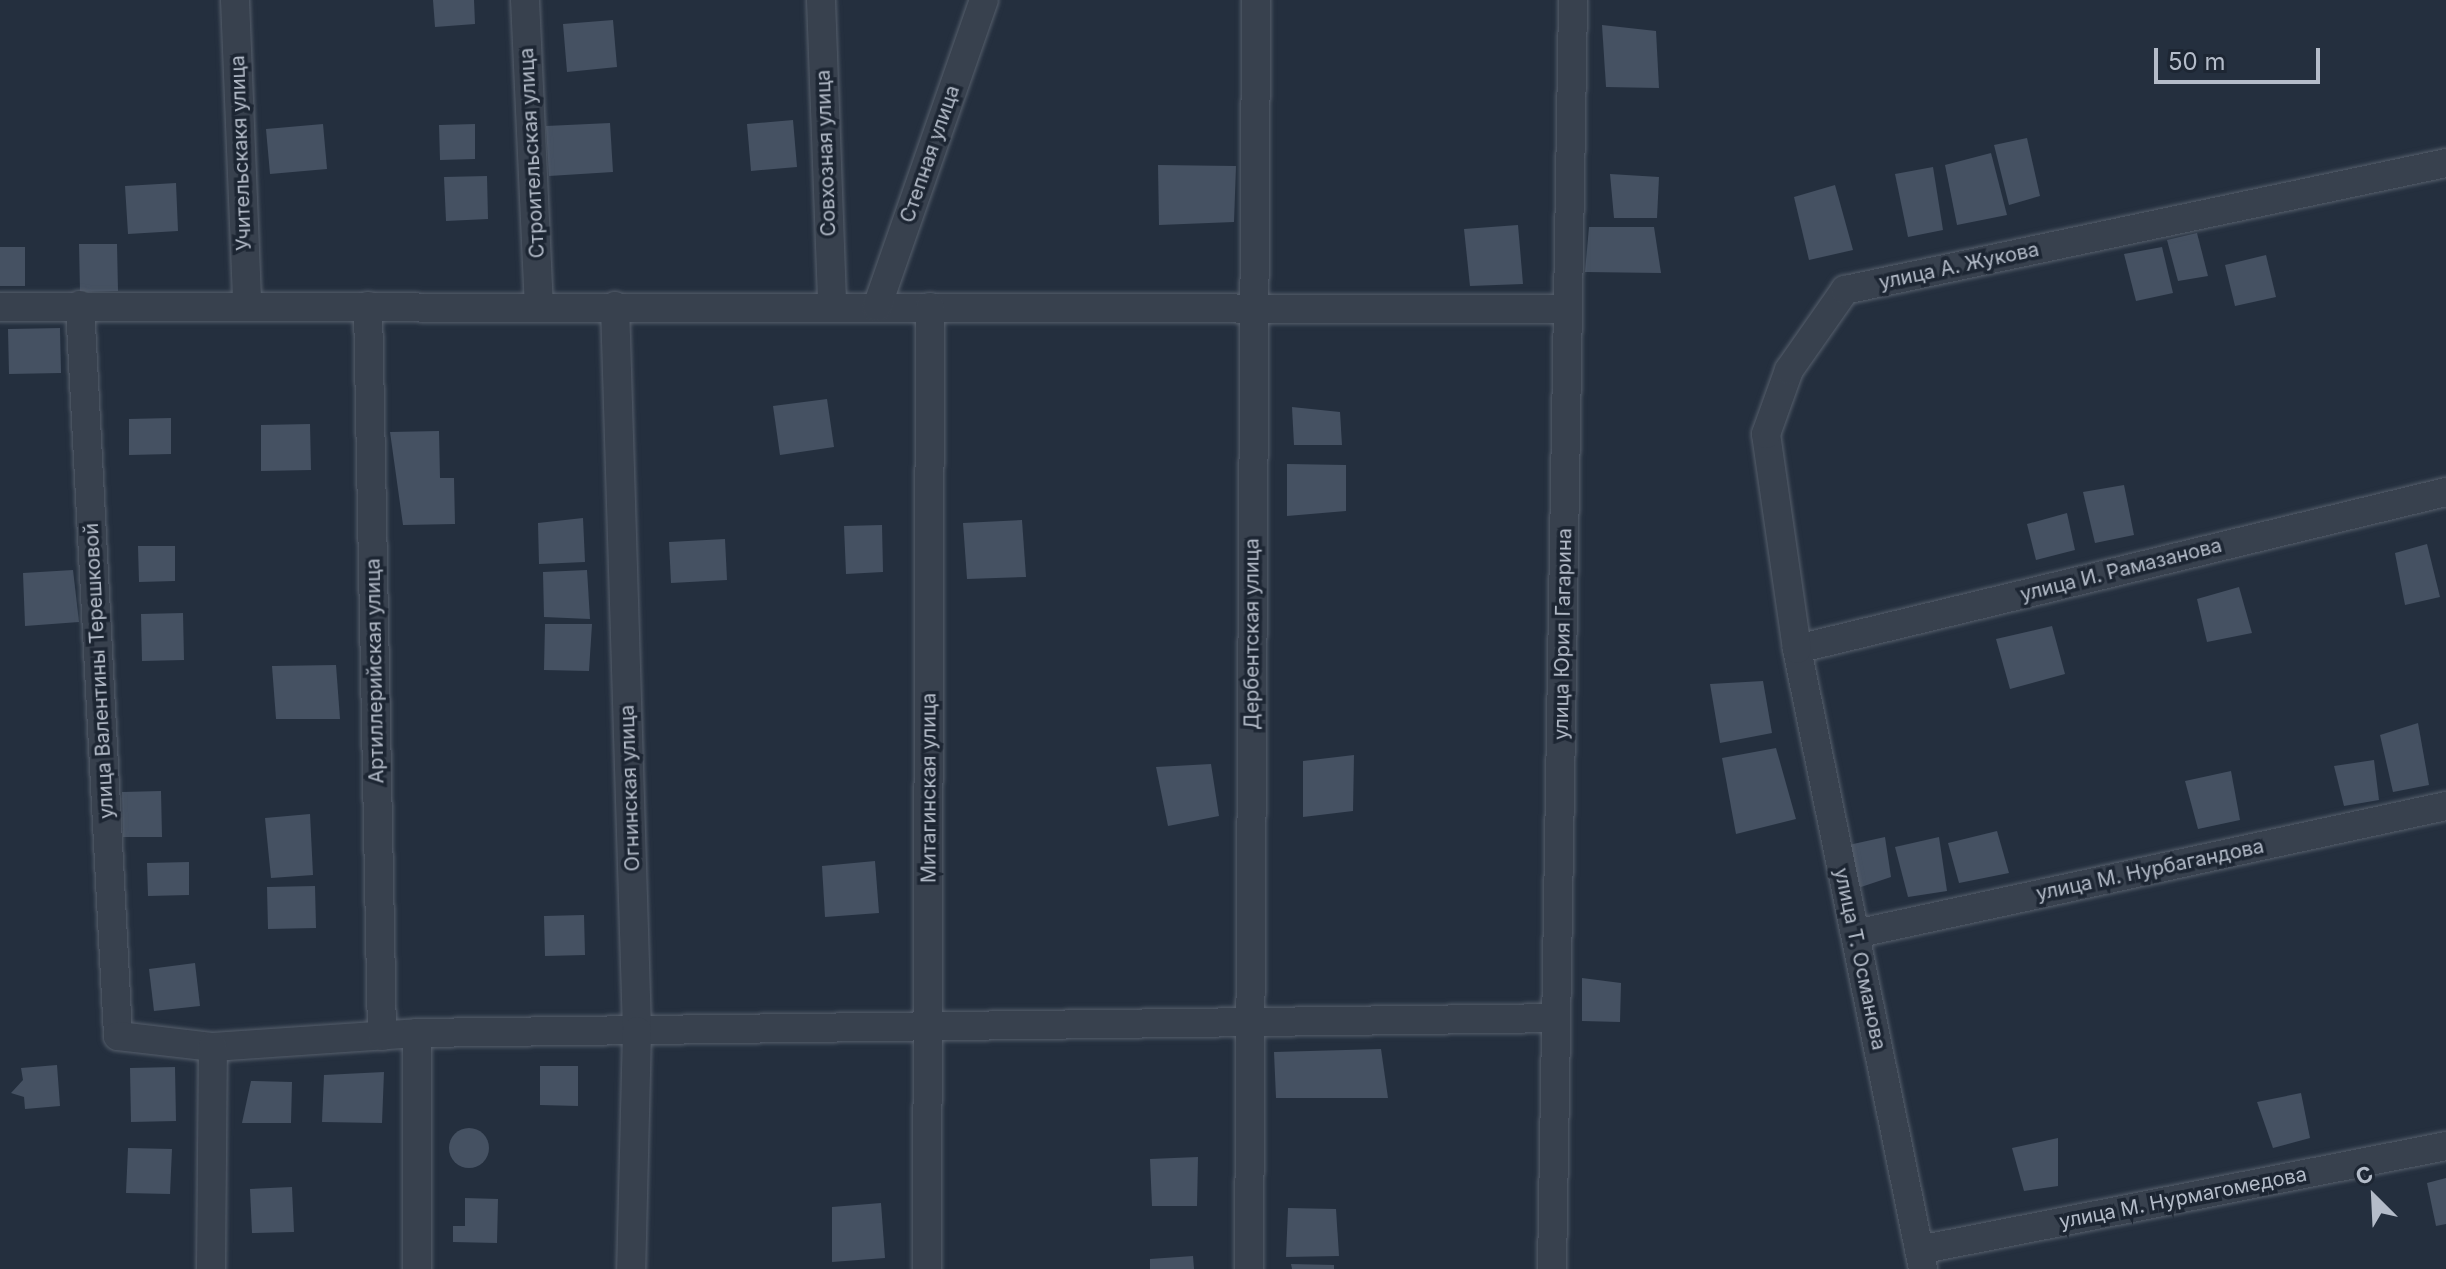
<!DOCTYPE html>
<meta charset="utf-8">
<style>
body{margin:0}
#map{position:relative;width:2446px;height:1269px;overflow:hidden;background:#242f3e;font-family:Inter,sans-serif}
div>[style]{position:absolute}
.building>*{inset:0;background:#455162}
.round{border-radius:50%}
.roads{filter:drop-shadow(0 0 2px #565f6c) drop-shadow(0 0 2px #565f6c)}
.minor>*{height:28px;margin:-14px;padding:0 14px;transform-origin:14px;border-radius:14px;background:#38414e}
span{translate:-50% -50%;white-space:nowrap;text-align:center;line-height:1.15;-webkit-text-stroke:7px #1d2633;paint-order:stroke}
.street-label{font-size:20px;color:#b4bcc9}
.north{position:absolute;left:2334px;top:1157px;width:80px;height:80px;-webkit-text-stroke:6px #1d2633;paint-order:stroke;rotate:336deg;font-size:22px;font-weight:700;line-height:32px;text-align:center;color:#b4bcc9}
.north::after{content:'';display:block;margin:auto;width:28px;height:36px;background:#b4bcc9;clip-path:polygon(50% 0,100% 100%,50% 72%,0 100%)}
.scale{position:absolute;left:2154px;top:48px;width:166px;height:36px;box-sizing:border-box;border:4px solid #b4bcc9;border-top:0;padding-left:10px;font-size:24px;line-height:28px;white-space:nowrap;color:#b4bcc9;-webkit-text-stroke:6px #1d2633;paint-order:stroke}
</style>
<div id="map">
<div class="building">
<i style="clip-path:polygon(433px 0,474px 0,475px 24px,435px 27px)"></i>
<i style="clip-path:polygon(613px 20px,617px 67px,567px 72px,563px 24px)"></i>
<i style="clip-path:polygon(1602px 25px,1656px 31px,1659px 88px,1606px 87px)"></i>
<i style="clip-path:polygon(793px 120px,797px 167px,751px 171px,747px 124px)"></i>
<i style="clip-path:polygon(610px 123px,613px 172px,549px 176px,546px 126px)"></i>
<i style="clip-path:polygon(323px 124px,327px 169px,270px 174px,266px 129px)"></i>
<i style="clip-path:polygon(475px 124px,475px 159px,440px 160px,439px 125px)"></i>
<i style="clip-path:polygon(2027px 138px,2040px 196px,2009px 205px,1994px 145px)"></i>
<i style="clip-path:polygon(1991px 153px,2007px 215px,1957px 225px,1945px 165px)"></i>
<i style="clip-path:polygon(1158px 165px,1236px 166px,1234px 222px,1159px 225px)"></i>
<i style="clip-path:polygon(1933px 167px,1943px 230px,1908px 237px,1895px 174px)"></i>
<i style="clip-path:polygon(1610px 174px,1659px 177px,1657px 218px,1614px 218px)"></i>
<i style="clip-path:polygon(487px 176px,488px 219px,446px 221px,444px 177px)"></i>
<i style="clip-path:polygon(176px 183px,178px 231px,128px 234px,125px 186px)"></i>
<i style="clip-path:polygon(1835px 185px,1853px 250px,1809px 260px,1794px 197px)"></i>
<i style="clip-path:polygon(1518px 225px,1523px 284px,1470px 286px,1464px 229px)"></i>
<i style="clip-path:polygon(1589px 227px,1654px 227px,1661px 273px,1585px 272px)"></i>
<i style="clip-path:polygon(2197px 233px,2208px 276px,2178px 281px,2167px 240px)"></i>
<i style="clip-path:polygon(79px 244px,117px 244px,118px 291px,80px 292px)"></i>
<i style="clip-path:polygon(0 247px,25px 247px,25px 286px,0 286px)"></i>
<i style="clip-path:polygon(2162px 247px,2173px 293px,2136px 301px,2124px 254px)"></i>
<i style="clip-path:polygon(2266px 255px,2276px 297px,2235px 306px,2225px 265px)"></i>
<i style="clip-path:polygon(60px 328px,61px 373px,9px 374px,8px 329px)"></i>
<i style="clip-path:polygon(827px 399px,834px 447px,780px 455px,773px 406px)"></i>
<i style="clip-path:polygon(1292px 407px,1340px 412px,1342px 445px,1294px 445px)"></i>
<i style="clip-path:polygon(171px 418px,171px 454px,129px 455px,129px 419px)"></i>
<i style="clip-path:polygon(310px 424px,311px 470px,261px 471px,261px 425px)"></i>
<i style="clip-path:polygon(439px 431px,440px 478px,454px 478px,455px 524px,403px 525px,390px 432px)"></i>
<i style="clip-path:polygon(1287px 464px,1346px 465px,1346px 511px,1287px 516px)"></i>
<i style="clip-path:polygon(2124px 485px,2134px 535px,2095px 543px,2083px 492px)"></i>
<i style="clip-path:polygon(2067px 513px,2075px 550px,2036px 560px,2027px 524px)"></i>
<i style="clip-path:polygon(583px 518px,585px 562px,539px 564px,538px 523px)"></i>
<i style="clip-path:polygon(1022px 520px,1026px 577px,967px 579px,963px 523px)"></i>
<i style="clip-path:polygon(882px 525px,883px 572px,846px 574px,844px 526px)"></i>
<i style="clip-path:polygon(725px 539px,727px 580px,671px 583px,669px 542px)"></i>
<i style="clip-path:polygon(2427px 544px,2440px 597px,2405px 605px,2395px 553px)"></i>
<i style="clip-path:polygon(138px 546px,175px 546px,175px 581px,139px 582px)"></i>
<i style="clip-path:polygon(73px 570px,79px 622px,25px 626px,23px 573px)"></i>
<i style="clip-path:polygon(587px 570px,590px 619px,544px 617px,543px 572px)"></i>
<i style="clip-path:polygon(2239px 587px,2252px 633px,2207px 642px,2197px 599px)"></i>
<i style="clip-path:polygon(183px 613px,184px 660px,142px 661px,141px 614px)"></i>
<i style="clip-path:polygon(545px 624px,592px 624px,589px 671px,544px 670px)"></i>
<i style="clip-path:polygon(2052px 626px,2065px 674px,2010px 689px,1996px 639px)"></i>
<i style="clip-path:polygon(336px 665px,340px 719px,276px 719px,272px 666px)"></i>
<i style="clip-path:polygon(1763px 681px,1772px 733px,1720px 743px,1710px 684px)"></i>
<i style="clip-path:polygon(2418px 723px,2429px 785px,2393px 792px,2380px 735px)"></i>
<i style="clip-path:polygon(1776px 748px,1796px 819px,1736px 834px,1722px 758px)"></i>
<i style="clip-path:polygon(1354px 755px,1353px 811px,1303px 817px,1303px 761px)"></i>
<i style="clip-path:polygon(2374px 760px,2379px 800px,2344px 806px,2334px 766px)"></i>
<i style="clip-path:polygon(1211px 764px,1219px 816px,1168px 826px,1156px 767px)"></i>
<i style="clip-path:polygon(2231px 771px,2240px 820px,2198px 829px,2185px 781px)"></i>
<i style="clip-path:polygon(161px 791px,162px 837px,123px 837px,122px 792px)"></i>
<i style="clip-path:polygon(310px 814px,313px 875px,271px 878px,265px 818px)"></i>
<i style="clip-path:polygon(1997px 831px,2009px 873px,1959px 883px,1948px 843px)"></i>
<i style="clip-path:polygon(1885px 837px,1891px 877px,1855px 889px,1844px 846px)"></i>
<i style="clip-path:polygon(1939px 837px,1947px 891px,1908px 897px,1895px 847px)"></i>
<i style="clip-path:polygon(875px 861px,879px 913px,825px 917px,822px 866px)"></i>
<i style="clip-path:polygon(189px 862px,189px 895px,148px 896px,147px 863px)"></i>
<i style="clip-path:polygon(315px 886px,316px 928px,268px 929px,267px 887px)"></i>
<i style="clip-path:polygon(584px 915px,585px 955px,545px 956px,544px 916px)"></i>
<i style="clip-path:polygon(195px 963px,200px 1006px,154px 1011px,149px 969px)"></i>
<i style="clip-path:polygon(1582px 978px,1621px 983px,1620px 1022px,1582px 1021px)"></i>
<i style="clip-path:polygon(1381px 1049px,1388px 1098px,1276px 1098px,1274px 1052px)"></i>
<i style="clip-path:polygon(57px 1065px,60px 1106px,25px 1109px,24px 1097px,11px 1093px,23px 1080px,21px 1068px)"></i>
<i style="clip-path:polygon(540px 1066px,578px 1066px,578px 1106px,540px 1105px)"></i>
<i style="clip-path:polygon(175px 1067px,176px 1121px,131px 1122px,130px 1068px)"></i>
<i style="clip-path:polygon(384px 1072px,382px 1123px,322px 1122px,324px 1075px)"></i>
<i style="clip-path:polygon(251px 1081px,292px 1082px,291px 1123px,242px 1123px)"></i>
<i style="clip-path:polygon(2301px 1093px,2310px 1138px,2273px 1148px,2257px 1102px)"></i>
<i class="round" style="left:449px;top:1128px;width:40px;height:40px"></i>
<i style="clip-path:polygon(2058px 1138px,2058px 1186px,2024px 1191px,2012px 1148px)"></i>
<i style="clip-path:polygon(128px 1148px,172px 1149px,170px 1194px,126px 1193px)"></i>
<i style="clip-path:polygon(1198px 1157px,1197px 1206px,1152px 1206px,1150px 1159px)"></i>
<i style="clip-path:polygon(2446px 1178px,2446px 1224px,2436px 1226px,2427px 1183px)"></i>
<i style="clip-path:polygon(292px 1187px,294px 1232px,252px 1233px,250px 1189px)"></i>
<i style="clip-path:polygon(465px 1198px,498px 1199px,497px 1243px,453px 1242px,453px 1226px,465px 1226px)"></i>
<i style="clip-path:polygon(881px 1203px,885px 1258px,832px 1262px,832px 1207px)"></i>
<i style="clip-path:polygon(1288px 1208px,1336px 1209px,1339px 1256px,1286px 1257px)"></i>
<i style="clip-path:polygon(1193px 1256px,1194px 1269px,1150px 1269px,1150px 1259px)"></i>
<i style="clip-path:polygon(1291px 1264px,1334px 1265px,1334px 1269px,1292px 1269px)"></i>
</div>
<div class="roads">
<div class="minor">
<i style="left:235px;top:0;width:305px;rotate:87.7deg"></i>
<i style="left:525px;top:0;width:306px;rotate:87.4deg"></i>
<i style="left:821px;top:0;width:307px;rotate:87.9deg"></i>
<i style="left:80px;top:305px;width:732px;rotate:87.02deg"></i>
<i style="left:118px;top:1036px;width:96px;rotate:6.6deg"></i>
<i style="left:213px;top:1047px;width:204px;rotate:-3.9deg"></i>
<i style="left:417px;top:1033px;width:1139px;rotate:-0.75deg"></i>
<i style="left:368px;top:306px;width:730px;rotate:88.9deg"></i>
<i style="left:615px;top:306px;width:725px;rotate:88.26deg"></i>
<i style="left:637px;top:1031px;width:238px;rotate:91.4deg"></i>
<i style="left:0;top:307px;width:1568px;rotate:0.07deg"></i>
<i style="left:877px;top:307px;width:325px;rotate:-70.8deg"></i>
<i style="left:1797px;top:649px;width:668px;rotate:-13.6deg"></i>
<i style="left:1855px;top:934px;width:605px;rotate:-12.22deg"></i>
<i style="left:417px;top:1033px;width:236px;rotate:90deg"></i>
<i style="left:1919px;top:1250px;width:537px;rotate:-11.16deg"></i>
<i style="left:211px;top:1269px;width:222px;rotate:-89.5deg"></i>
<i style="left:927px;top:1269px;width:962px;rotate:-89.82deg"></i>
<i style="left:1249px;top:1269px;width:1269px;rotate:-89.68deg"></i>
<i style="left:1552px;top:1269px;width:1269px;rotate:-89.05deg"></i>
<i style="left:1923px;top:1269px;width:633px;rotate:-101.49deg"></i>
<i style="left:1797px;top:649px;width:217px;rotate:-98.2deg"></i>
<i style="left:1766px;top:434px;width:68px;rotate:-70.2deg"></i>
<i style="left:1789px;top:370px;width:98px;rotate:-55deg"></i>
<i style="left:1845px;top:290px;width:614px;rotate:-11.93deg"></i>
</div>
</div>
<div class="street-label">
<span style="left:241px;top:153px;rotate:-92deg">Учительскакя улица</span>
<span style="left:532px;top:153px;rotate:-93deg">Строительская улица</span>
<span style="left:826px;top:153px;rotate:-92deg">Совхозная улица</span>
<span style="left:930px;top:154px;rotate:-71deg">Степная улица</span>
<span style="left:1959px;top:266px;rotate:-12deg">улица А. Жукова</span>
<span style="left:2121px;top:570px;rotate:-14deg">улица И. Рамазанова</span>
<span style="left:1252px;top:634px;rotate:-90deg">Дербентская улица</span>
<span style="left:1563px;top:634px;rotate:-89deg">улица Юрия Гагарина</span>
<span style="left:99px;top:671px;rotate:-93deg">улица Валентины Терешковой</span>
<span style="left:375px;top:671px;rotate:-91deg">Артиллерийская улица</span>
<span style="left:630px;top:788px;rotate:-92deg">Огнинская улица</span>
<span style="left:929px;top:788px;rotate:-90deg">Митагинская улица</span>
<span style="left:2150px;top:870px;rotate:-12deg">улица М. Нурбагандова</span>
<span style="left:1860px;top:959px;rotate:78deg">улица Т. Османова</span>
<span style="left:2183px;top:1198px;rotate:-11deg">улица М. Нурмагомедова</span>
</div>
<div class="north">С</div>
<div class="scale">50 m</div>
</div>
